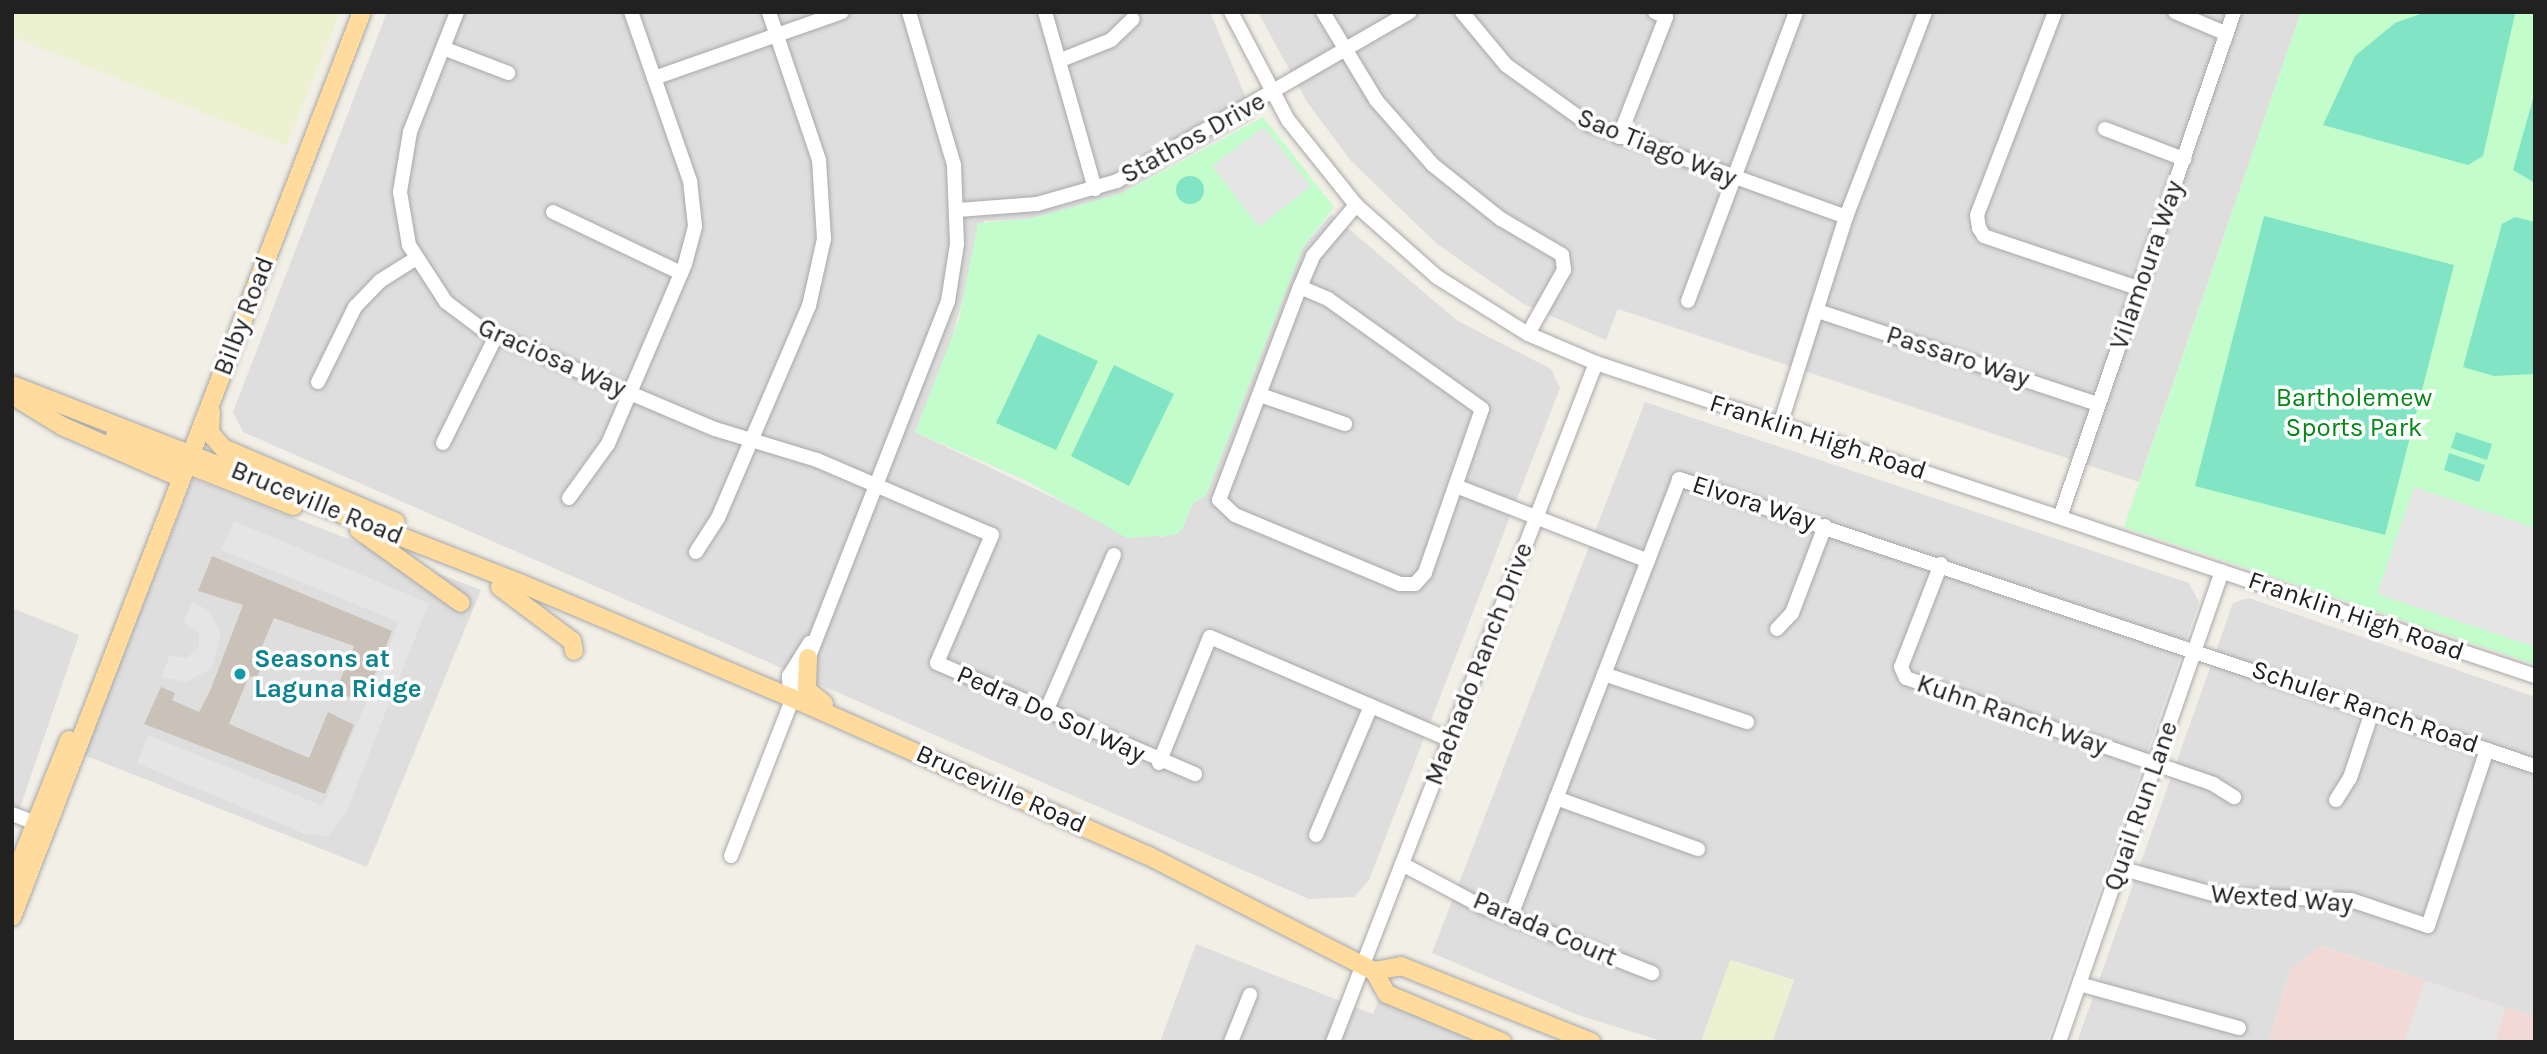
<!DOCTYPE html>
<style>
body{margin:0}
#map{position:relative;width:2547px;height:1054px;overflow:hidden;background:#f2efe7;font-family:Karla,sans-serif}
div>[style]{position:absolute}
.residential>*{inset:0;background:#dfdede}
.commercial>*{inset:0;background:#f3d9d5}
.farmland>*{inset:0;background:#ecf1d1}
.park>*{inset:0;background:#c2fdcb}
.pitch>*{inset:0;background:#81e5c5}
.round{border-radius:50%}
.parking>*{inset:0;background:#e5e5e5}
.building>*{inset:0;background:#cac2b9}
.roads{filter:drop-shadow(0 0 2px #a8a8a8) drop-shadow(0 0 2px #a8a8a8)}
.minor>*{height:14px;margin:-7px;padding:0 7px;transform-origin:7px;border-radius:7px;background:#fff}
.major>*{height:18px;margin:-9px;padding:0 9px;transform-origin:9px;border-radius:9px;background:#ffdc9e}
.dots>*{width:19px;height:19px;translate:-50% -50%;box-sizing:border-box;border:4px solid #fff;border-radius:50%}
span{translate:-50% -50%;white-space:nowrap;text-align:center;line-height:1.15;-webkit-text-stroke:7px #fff;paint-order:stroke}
.street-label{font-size:26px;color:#212121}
.park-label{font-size:26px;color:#058819}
.culture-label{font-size:26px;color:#0d838f;font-weight:700}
.left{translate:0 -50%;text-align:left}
.frame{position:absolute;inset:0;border:14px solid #212121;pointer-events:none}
</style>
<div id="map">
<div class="residential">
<i style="clip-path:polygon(387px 12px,1210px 12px,1255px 119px,1120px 194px,1029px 219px,984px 221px,947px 356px,915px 432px,1102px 521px,1163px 537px,1182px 529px,1193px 503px,1206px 495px,1303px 247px,1331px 214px,1458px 321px,1551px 369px,1560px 388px,1369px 880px,1354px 897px,1309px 899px,243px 432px,233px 412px)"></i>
<i style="clip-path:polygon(1258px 12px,2301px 12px,2139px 482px,1618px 309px,1606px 340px,1522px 303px,1437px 244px,1351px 161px,1307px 102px)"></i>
<i style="clip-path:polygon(1645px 402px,2189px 583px,2199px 602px,2047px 1042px,1772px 1042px,1794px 980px,1731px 960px,1701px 1042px,1665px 1042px,1578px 1015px,1432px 953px)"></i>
<i style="clip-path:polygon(193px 479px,481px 590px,367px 867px,84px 755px)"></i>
<i style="clip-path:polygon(2249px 598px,2535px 697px,2535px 1017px,2322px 946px,2291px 969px,2268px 1042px,2077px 1042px,2233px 603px)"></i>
<i style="clip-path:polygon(12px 608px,79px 635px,12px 831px)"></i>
<i style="clip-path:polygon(1196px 944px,1373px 1014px,1380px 996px,1515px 1042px,1160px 1042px)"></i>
</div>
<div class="commercial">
<i style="clip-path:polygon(2321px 946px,2535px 1017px,2535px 1042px,2268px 1042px,2291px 969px)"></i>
</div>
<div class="farmland">
<i style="clip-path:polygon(12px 12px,340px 12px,286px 146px,12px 37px)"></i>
<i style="clip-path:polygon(1730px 960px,1794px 980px,1772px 1042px,1701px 1042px)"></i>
</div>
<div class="park">
<i style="clip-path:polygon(2301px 12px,2535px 12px,2535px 664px,2124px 527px)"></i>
<i style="clip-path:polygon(1263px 117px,1334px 207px,1303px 247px,1206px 495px,1193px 503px,1182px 529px,1175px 535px,1127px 538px,1025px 480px,915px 432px,959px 319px,978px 223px,1029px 219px,1120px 194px)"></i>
</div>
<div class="pitch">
<i style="clip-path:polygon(2426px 12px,2515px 14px,2483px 156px,2468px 165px,2323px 125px,2355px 56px,2395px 23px)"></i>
<i style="clip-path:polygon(2535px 92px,2535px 183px,2513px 170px)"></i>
<i class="round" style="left:1176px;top:176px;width:28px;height:28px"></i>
<i style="clip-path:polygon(2264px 216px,2454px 265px,2385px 535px,2195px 486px)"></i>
<i style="clip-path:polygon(2515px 217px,2535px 222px,2535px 374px,2494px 376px,2463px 367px,2502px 224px)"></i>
<i style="clip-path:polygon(1038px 334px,1098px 361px,1056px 450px,996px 423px)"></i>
<i style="clip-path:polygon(1114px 365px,1174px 394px,1129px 486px,1071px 456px)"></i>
<i style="clip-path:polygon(2456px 432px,2492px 444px,2487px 460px,2451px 448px)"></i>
<i style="clip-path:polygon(2449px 453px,2485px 465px,2479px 482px,2444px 470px)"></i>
</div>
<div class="parking">
<i style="clip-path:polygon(1264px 127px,1311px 186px,1259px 227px,1212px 166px)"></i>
<i style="clip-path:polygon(2414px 487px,2535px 528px,2535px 647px,2377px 594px)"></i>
<i style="clip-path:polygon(234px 521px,429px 603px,346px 812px,329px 836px,305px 834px,137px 763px,148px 735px,323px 806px,399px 622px,221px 550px)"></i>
<i style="clip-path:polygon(192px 601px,210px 612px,221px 634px,212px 668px,187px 682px,161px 677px,170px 655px,187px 658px,199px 646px,199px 633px,184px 622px)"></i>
<i style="clip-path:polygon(2425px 981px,2506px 1008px,2495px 1042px,2404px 1042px)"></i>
</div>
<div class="building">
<i style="clip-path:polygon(212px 556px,392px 631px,364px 701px,335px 693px,354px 646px,274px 618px,255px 663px,262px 666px,256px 679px,249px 676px,229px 724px,309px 758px,328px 712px,354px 725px,325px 794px,144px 724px,161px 687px,175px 693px,172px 700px,199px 712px,210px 691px,243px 605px,198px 591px)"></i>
</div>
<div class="roads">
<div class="minor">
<i style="left:457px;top:12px;width:129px;rotate:111.4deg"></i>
<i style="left:410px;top:132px;width:61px;rotate:99.5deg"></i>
<i style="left:400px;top:192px;width:54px;rotate:80.4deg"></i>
<i style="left:409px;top:245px;width:68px;rotate:57deg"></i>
<i style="left:446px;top:302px;width:45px;rotate:36.9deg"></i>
<i style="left:482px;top:329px;width:161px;rotate:23.4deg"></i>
<i style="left:630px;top:393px;width:92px;rotate:23deg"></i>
<i style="left:715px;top:429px;width:107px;rotate:16.9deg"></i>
<i style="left:817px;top:460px;width:190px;rotate:23.2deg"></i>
<i style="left:992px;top:535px;width:139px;rotate:113.3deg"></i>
<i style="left:937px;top:663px;width:281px;rotate:23.3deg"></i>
<i style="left:1045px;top:12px;width:184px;rotate:74.2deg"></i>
<i style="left:1231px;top:12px;width:122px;rotate:62.2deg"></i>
<i style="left:1288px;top:120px;width:109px;rotate:51.3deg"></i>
<i style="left:1356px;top:205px;width:108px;rotate:41.6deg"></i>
<i style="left:1437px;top:277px;width:107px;rotate:32.1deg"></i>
<i style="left:1528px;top:334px;width:74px;rotate:23.1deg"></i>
<i style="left:1596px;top:363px;width:990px;rotate:18.43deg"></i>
<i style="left:1323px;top:12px;width:103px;rotate:58.9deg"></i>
<i style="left:1376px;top:100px;width:86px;rotate:48.8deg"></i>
<i style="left:1433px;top:165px;width:87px;rotate:38.5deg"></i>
<i style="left:1501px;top:219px;width:71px;rotate:30.5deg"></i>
<i style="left:1562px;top:255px;width:15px;rotate:82deg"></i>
<i style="left:1564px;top:270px;width:73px;rotate:119.4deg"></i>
<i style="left:1462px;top:12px;width:69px;rotate:50.3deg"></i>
<i style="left:1506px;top:65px;width:101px;rotate:35.7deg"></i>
<i style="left:1588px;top:124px;width:274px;rotate:19.8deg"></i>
<i style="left:2055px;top:12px;width:217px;rotate:111deg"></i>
<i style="left:1977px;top:215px;width:13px;rotate:81deg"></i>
<i style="left:1979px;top:228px;width:9px;rotate:58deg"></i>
<i style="left:1984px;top:236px;width:163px;rotate:18.7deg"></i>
<i style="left:2175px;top:12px;width:56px;rotate:22.9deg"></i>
<i style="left:443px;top:48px;width:70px;rotate:21deg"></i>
<i style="left:1061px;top:60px;width:54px;rotate:-21.8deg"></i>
<i style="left:1111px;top:40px;width:30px;rotate:-44deg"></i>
<i style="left:654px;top:78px;width:199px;rotate:-19.3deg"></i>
<i style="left:2105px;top:129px;width:85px;rotate:20.8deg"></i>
<i style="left:1619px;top:137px;width:129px;rotate:-68.6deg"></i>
<i style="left:1666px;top:17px;width:12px;rotate:-156deg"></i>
<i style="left:958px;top:210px;width:79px;rotate:-4.3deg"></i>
<i style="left:1037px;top:204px;width:83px;rotate:-16deg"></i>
<i style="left:1117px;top:181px;width:338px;rotate:-30deg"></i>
<i style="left:553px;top:212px;width:142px;rotate:25.5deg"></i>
<i style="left:1300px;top:287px;width:30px;rotate:23deg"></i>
<i style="left:1328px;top:299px;width:189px;rotate:35.5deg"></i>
<i style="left:1482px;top:409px;width:174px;rotate:109.2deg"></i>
<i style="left:1425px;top:573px;width:15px;rotate:132deg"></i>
<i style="left:1415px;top:584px;width:15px;rotate:180deg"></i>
<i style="left:1400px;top:584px;width:179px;rotate:-157.3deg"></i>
<i style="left:1235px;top:515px;width:22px;rotate:-137deg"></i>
<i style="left:1219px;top:500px;width:228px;rotate:-69.2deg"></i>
<i style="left:1300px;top:287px;width:34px;rotate:-67deg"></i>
<i style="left:1313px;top:256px;width:67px;rotate:-49.9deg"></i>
<i style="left:1688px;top:301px;width:309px;rotate:-69.5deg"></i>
<i style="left:1818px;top:311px;width:295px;rotate:18.4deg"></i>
<i style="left:318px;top:382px;width:84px;rotate:-63.7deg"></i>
<i style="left:355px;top:307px;width:36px;rotate:-46deg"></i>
<i style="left:380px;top:281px;width:41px;rotate:-32.2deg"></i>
<i style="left:1260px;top:395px;width:90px;rotate:18.8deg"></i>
<i style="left:1780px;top:425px;width:218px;rotate:-72.4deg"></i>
<i style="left:1846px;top:217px;width:220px;rotate:-68.9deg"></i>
<i style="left:443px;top:443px;width:119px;rotate:-63.6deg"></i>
<i style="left:1456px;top:486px;width:206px;rotate:21.3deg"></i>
<i style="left:569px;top:498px;width:67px;rotate:-54.2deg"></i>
<i style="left:608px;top:444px;width:196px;rotate:-66.8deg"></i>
<i style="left:685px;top:264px;width:39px;rotate:-75deg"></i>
<i style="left:695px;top:226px;width:45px;rotate:-96.3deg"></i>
<i style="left:690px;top:181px;width:179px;rotate:-109.2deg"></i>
<i style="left:2060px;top:517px;width:534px;rotate:-70.99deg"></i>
<i style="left:696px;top:552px;width:40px;rotate:-57.1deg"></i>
<i style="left:718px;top:518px;width:231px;rotate:-66.8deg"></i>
<i style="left:809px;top:306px;width:69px;rotate:-77.4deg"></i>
<i style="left:824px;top:239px;width:79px;rotate:-93.6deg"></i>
<i style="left:819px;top:160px;width:156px;rotate:-108.7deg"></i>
<i style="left:1941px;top:564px;width:110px;rotate:111.2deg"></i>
<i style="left:1901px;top:667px;width:12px;rotate:66deg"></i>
<i style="left:1906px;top:678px;width:325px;rotate:19deg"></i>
<i style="left:2213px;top:784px;width:25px;rotate:32deg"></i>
<i style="left:1777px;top:629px;width:22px;rotate:-47deg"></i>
<i style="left:1792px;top:613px;width:93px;rotate:-69.2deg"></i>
<i style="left:1604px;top:674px;width:151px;rotate:18.6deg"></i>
<i style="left:790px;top:697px;width:21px;rotate:-93deg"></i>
<i style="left:789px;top:676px;width:39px;rotate:-58deg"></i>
<i style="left:1047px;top:709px;width:168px;rotate:-66.5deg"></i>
<i style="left:1159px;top:763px;width:136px;rotate:-68deg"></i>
<i style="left:1210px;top:637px;width:261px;rotate:23.2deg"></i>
<i style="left:1556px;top:798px;width:151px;rotate:19.8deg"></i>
<i style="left:2336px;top:800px;width:26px;rotate:-58deg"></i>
<i style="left:2350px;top:778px;width:70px;rotate:-71.6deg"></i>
<i style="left:12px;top:814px;width:36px;rotate:21deg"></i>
<i style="left:1316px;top:835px;width:140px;rotate:-66.9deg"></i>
<i style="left:731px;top:856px;width:596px;rotate:-68.64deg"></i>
<i style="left:948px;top:301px;width:58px;rotate:-81deg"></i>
<i style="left:957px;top:244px;width:79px;rotate:-92.2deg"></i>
<i style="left:954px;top:165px;width:159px;rotate:-106.4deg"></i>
<i style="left:1402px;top:864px;width:89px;rotate:28deg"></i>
<i style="left:1481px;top:906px;width:184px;rotate:21.4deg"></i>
<i style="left:2120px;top:868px;width:100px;rotate:15.7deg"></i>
<i style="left:2216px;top:895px;width:135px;rotate:2.1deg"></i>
<i style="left:2351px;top:900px;width:81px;rotate:18.7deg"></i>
<i style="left:2428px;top:926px;width:186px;rotate:-71.5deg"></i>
<i style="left:1510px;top:918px;width:470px;rotate:-68.9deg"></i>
<i style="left:1679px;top:479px;width:903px;rotate:18.54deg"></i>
<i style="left:2079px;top:984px;width:166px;rotate:15.4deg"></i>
<i style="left:1231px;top:1042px;width:51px;rotate:-68deg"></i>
<i style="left:1333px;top:1042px;width:728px;rotate:-68.83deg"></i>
<i style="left:2059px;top:1042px;width:498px;rotate:-70.9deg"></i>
</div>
<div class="major">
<i style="left:12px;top:385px;width:547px;rotate:21.32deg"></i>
<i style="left:522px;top:584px;width:291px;rotate:22.9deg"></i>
<i style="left:790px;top:697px;width:390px;rotate:23.9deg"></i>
<i style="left:1147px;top:855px;width:255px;rotate:27.1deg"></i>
<i style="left:1374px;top:971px;width:27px;rotate:-10deg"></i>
<i style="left:1401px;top:966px;width:205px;rotate:21.8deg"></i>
<i style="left:12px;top:395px;width:59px;rotate:31.8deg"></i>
<i style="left:62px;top:426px;width:130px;rotate:23.6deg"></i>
<i style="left:211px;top:412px;width:21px;rotate:93deg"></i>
<i style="left:210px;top:433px;width:20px;rotate:49deg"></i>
<i style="left:223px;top:448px;width:188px;rotate:23.2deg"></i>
<i style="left:115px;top:436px;width:192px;rotate:21.4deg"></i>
<i style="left:359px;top:530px;width:125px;rotate:35.6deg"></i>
<i style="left:500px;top:587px;width:90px;rotate:36.9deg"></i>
<i style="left:572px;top:641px;width:10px;rotate:79deg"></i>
<i style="left:808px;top:658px;width:32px;rotate:92deg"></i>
<i style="left:807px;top:690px;width:22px;rotate:39deg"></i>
<i style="left:12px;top:882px;width:153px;rotate:-68.1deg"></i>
<i style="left:12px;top:917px;width:970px;rotate:-68.86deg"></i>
<i style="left:1374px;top:971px;width:26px;rotate:61deg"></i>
<i style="left:1387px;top:994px;width:125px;rotate:22.7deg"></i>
</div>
</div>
<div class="dots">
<i style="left:240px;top:674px;background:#0f9aa8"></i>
</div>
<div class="street-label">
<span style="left:1193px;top:138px;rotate:-29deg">Stathos Drive</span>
<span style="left:1657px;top:148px;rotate:22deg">Sao Tiago Way</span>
<span style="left:2147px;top:265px;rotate:-71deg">Vilamoura Way</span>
<span style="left:244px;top:316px;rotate:-69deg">Bilby Road</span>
<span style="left:1958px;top:357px;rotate:18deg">Passaro Way</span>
<span style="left:552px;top:358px;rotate:24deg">Graciosa Way</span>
<span style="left:1818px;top:437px;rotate:18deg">Franklin High Road</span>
<span style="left:317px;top:503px;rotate:22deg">Bruceville Road</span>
<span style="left:1754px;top:503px;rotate:18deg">Elvora Way</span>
<span style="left:2356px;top:616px;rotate:19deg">Franklin High Road</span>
<span style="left:1479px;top:664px;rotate:-69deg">Machado Ranch Drive</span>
<span style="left:2365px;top:707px;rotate:19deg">Schuler Ranch Road</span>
<span style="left:1051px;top:714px;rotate:24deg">Pedra Do Sol Way</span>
<span style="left:2012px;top:715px;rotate:19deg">Kuhn Ranch Way</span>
<span style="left:1001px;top:789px;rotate:24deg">Bruceville Road</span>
<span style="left:2141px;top:806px;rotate:-71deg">Quail Run Lane</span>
<span style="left:2282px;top:899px;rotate:4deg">Wexted Way</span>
<span style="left:1545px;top:929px;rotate:23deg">Parada Court</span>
</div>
<div class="park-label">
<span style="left:2354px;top:413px">Bartholemew<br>Sports Park</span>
</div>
<div class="culture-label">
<span class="left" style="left:254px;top:674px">Seasons at<br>Laguna Ridge</span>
</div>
<div class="frame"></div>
</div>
